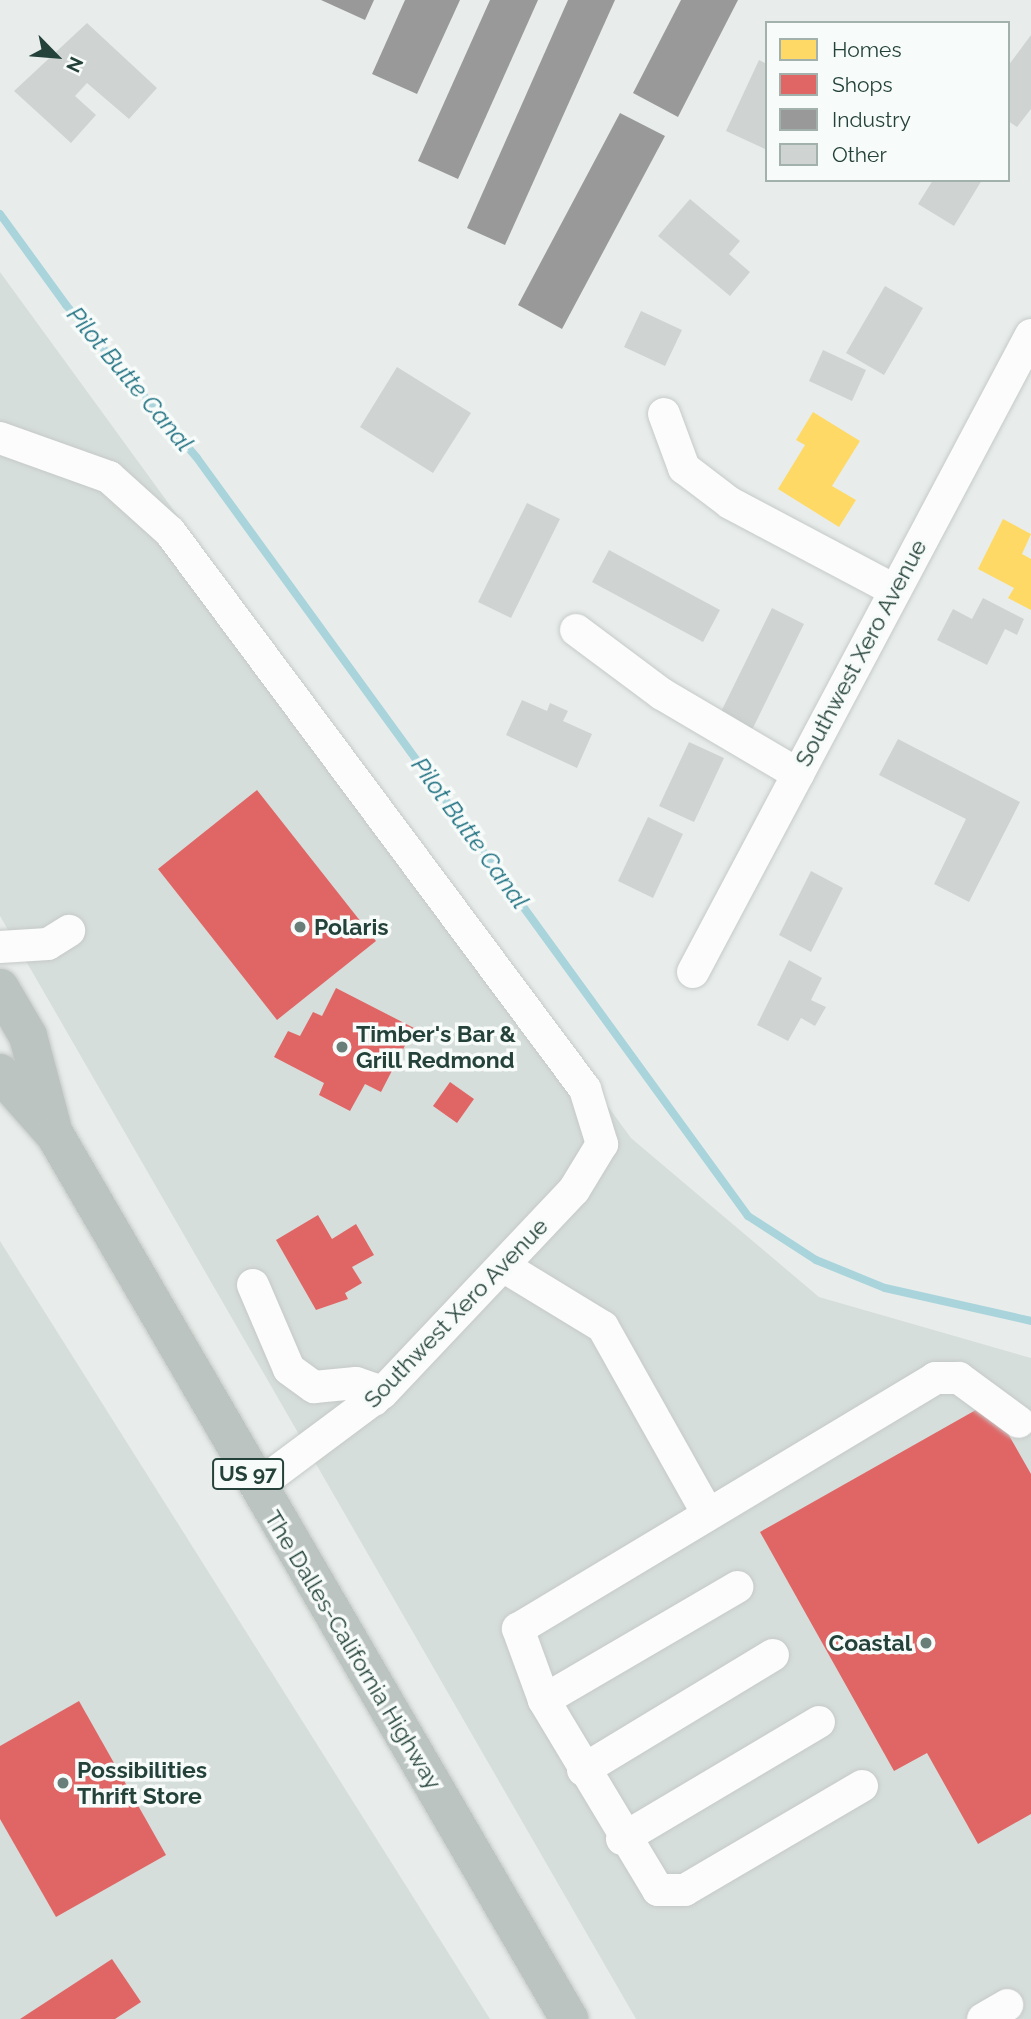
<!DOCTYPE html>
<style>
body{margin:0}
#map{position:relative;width:1031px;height:2019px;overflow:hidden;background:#e8edeb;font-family:Raleway,sans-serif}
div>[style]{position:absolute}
.built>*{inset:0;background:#d6dedb}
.homes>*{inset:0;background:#ffd966}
.shops>*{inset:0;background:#e06666}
.industry>*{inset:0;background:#999}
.stream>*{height:8px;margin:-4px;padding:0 4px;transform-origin:4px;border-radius:4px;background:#a9d4db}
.building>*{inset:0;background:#cfd4d2}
.roads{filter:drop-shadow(0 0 2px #c5cac8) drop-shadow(0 0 2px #c5cac8)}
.minor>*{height:32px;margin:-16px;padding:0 16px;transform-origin:16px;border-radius:16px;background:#fcfcfc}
.highway>*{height:38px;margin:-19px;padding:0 19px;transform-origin:19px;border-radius:19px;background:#bcc4c2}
.dots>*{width:19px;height:19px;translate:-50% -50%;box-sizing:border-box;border:4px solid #f7fbf9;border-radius:50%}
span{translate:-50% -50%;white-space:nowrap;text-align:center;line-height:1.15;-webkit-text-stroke:7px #f7fbf9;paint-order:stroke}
.shield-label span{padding:2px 5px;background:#f7fbf9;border:2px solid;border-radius:5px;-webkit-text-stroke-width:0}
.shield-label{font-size:21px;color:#24423a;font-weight:700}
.street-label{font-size:23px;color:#24423a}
.poi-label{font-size:23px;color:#24423a;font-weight:700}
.left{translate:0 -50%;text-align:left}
.right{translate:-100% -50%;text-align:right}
.water-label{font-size:24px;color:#1c6f80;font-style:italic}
.legend{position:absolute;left:765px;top:21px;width:245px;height:161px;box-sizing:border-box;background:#f7fbf9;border:2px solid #a3b1ad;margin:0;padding:9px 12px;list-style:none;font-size:21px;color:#24423a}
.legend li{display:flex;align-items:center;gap:14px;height:35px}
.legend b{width:35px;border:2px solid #a3b1ad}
.north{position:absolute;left:21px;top:21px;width:70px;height:70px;-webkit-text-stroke:5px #f7fbf9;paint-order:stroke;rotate:115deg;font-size:19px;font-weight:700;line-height:28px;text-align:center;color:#24423a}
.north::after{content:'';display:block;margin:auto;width:24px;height:32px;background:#24423a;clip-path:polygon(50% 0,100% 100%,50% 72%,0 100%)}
</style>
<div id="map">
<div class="built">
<i style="clip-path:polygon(0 272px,631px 1138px,819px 1297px,1031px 1358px,1031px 2019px,636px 2019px,0 916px)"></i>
<i style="clip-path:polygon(0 1241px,490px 2019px,0 2019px)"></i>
</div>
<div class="homes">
<i style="clip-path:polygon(813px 412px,860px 441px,832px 486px,856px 500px,839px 527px,778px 489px,805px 445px,796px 440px)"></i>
<i style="clip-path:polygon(1003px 519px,1031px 534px,1022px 554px,1031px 559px,1031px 610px,1008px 598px,1014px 588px,978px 569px)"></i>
</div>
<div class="shops">
<i style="clip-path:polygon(257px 790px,376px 941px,277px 1020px,158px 869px)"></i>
<i style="clip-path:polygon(336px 988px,414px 1028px,381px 1092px,365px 1084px,350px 1111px,319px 1095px,324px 1083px,274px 1057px,288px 1031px,300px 1036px,313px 1012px,322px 1016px)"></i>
<i style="clip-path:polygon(450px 1082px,474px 1099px,457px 1123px,433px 1106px)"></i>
<i style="clip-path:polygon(318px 1215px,332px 1239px,356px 1224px,374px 1255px,352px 1267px,362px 1283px,345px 1293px,348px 1299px,316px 1310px,276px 1240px)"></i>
<i style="clip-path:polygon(990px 1402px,1031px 1474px,1031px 1814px,978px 1844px,927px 1753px,894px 1771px,760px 1532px)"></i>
<i style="clip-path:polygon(79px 1701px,166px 1855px,56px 1917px,0 1819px,0 1746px)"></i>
<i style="clip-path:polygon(112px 1959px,141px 2002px,115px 2019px,20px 2019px)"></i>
</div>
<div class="industry">
<i style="clip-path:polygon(321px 0,374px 0,365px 20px)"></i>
<i style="clip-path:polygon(405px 0,460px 0,417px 94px,372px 74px)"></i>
<i style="clip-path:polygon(490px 0,538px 0,458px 179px,418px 161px)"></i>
<i style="clip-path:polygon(568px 0,615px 0,505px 245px,467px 228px)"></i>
<i style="clip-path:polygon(681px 0,738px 0,678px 117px,633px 93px)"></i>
<i style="clip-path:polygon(620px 113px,665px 136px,562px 329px,518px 305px)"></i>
</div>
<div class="stream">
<i style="left:0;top:214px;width:112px;rotate:54deg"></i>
<i style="left:66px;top:305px;width:201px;rotate:49.4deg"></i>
<i style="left:197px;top:458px;width:937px;rotate:53.99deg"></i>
<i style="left:748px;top:1216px;width:81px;rotate:32.9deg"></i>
<i style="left:816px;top:1260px;width:74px;rotate:22.1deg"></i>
<i style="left:885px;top:1288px;width:150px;rotate:12.7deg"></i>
</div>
<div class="building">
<i style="clip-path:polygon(87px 23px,157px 88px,129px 119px,87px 83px,75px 96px,96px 115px,71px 143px,14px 91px)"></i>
<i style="clip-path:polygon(1031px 35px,1031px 109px,1017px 127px,1008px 121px,1008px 66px)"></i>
<i style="clip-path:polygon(759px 60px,767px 64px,767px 150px,726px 131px)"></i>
<i style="clip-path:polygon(933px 180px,982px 180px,954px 226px,918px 204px)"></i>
<i style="clip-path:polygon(690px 199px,740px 241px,729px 254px,750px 272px,730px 296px,658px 236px)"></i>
<i style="clip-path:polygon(885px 286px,923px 308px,884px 375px,846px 353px)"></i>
<i style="clip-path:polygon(641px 311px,682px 330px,665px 366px,624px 347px)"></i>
<i style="clip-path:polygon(823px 350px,866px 370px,852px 401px,809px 381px)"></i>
<i style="clip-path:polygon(397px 367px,471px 413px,433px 473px,360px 427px)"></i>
<i style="clip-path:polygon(527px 503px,560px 519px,511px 618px,478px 602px)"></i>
<i style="clip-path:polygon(609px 550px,720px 610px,703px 642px,592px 582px)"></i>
<i style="clip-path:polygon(983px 598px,1024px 619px,1017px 635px,1005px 629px,987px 665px,937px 640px,953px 609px,972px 619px)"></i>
<i style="clip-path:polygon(772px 608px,804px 624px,747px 740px,715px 724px)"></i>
<i style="clip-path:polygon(522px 700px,547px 711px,550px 703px,568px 711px,563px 721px,592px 734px,577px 768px,506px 735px)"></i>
<i style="clip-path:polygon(898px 739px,1020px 802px,969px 902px,934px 884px,966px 819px,879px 775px)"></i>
<i style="clip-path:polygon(689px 742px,724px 758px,694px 822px,659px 806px)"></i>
<i style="clip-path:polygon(648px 817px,683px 834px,653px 898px,618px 881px)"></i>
<i style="clip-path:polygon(811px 871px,843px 888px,811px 952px,779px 935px)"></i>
<i style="clip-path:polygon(789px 960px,822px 978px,811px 1000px,826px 1007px,815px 1026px,801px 1018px,788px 1041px,757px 1025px)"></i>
</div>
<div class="roads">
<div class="minor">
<i style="left:664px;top:414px;width:58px;rotate:69.7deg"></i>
<i style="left:684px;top:468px;width:58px;rotate:37.3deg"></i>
<i style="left:730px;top:503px;width:186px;rotate:27.9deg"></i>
<i style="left:0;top:438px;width:116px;rotate:19.7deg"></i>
<i style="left:109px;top:477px;width:82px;rotate:42deg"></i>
<i style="left:170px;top:532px;width:695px;rotate:53.31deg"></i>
<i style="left:585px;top:1089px;width:58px;rotate:72.8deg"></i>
<i style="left:602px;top:1144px;width:54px;rotate:121.3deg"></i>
<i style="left:574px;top:1190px;width:279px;rotate:133.4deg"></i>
<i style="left:382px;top:1393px;width:157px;rotate:143.3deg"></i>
<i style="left:576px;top:630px;width:107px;rotate:36.7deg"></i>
<i style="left:662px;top:694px;width:158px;rotate:30.5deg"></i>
<i style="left:0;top:947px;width:48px;rotate:-3.6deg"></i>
<i style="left:48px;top:944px;width:25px;rotate:-32deg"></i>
<i style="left:693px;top:972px;width:721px;rotate:-62.05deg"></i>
<i style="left:503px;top:1266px;width:117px;rotate:31.4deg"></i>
<i style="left:603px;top:1327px;width:214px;rotate:60.7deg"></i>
<i style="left:253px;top:1285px;width:91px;rotate:66.8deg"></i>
<i style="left:289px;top:1369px;width:31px;rotate:36deg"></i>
<i style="left:314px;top:1387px;width:42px;rotate:-5.4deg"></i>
<i style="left:356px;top:1383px;width:18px;rotate:19deg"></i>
<i style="left:373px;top:1389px;width:11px;rotate:85deg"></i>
<i style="left:544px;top:1700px;width:224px;rotate:-30.3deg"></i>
<i style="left:583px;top:1770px;width:222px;rotate:-31.2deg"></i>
<i style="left:862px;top:1786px;width:205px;rotate:149.6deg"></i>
<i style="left:685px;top:1890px;width:27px;rotate:180deg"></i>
<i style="left:658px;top:1890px;width:222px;rotate:-121deg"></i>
<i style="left:544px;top:1700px;width:76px;rotate:-110.1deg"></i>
<i style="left:518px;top:1629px;width:487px;rotate:-31deg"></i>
<i style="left:935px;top:1378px;width:24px"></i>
<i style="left:959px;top:1378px;width:74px;rotate:36.3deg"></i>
<i style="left:622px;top:1839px;width:229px;rotate:-30.7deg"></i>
<i style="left:983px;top:2019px;width:28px;rotate:-30deg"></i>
</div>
<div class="highway">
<i style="left:0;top:988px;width:56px;rotate:59.7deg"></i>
<i style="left:28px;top:1036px;width:93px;rotate:75.1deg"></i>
<i style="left:0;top:1073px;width:83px;rotate:48.4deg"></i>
<i style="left:55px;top:1135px;width:1023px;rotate:59.82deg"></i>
</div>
</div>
<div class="dots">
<i style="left:300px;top:927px;background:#697e78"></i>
<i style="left:342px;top:1047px;background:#697e78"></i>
<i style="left:926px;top:1643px;background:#697e78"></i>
<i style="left:63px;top:1783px;background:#697e78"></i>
</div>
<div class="shield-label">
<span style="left:248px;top:1474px">US 97</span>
</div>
<div class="street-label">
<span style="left:861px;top:653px;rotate:-62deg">Southwest Xero Avenue</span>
<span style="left:456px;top:1313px;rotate:-46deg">Southwest Xero Avenue</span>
<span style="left:353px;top:1650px;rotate:59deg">The Dalles-California Highway</span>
</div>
<div class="poi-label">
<span class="left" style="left:314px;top:927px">Polaris</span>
<span class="left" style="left:356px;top:1047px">Timber's Bar &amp;<br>Grill Redmond</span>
<span class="right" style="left:912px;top:1643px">Coastal</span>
<span class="left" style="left:77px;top:1783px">Possibilities<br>Thrift Store</span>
</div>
<div class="water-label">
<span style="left:130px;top:379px;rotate:50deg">Pilot Butte Canal</span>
<span style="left:470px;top:833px;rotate:54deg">Pilot Butte Canal</span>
</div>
<ul class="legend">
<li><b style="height:19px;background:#ffd966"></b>Homes</li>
<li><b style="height:19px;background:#e06666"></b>Shops</li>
<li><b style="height:19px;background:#999"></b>Industry</li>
<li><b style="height:19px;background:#cfd4d2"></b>Other</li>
</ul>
<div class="north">N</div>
</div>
